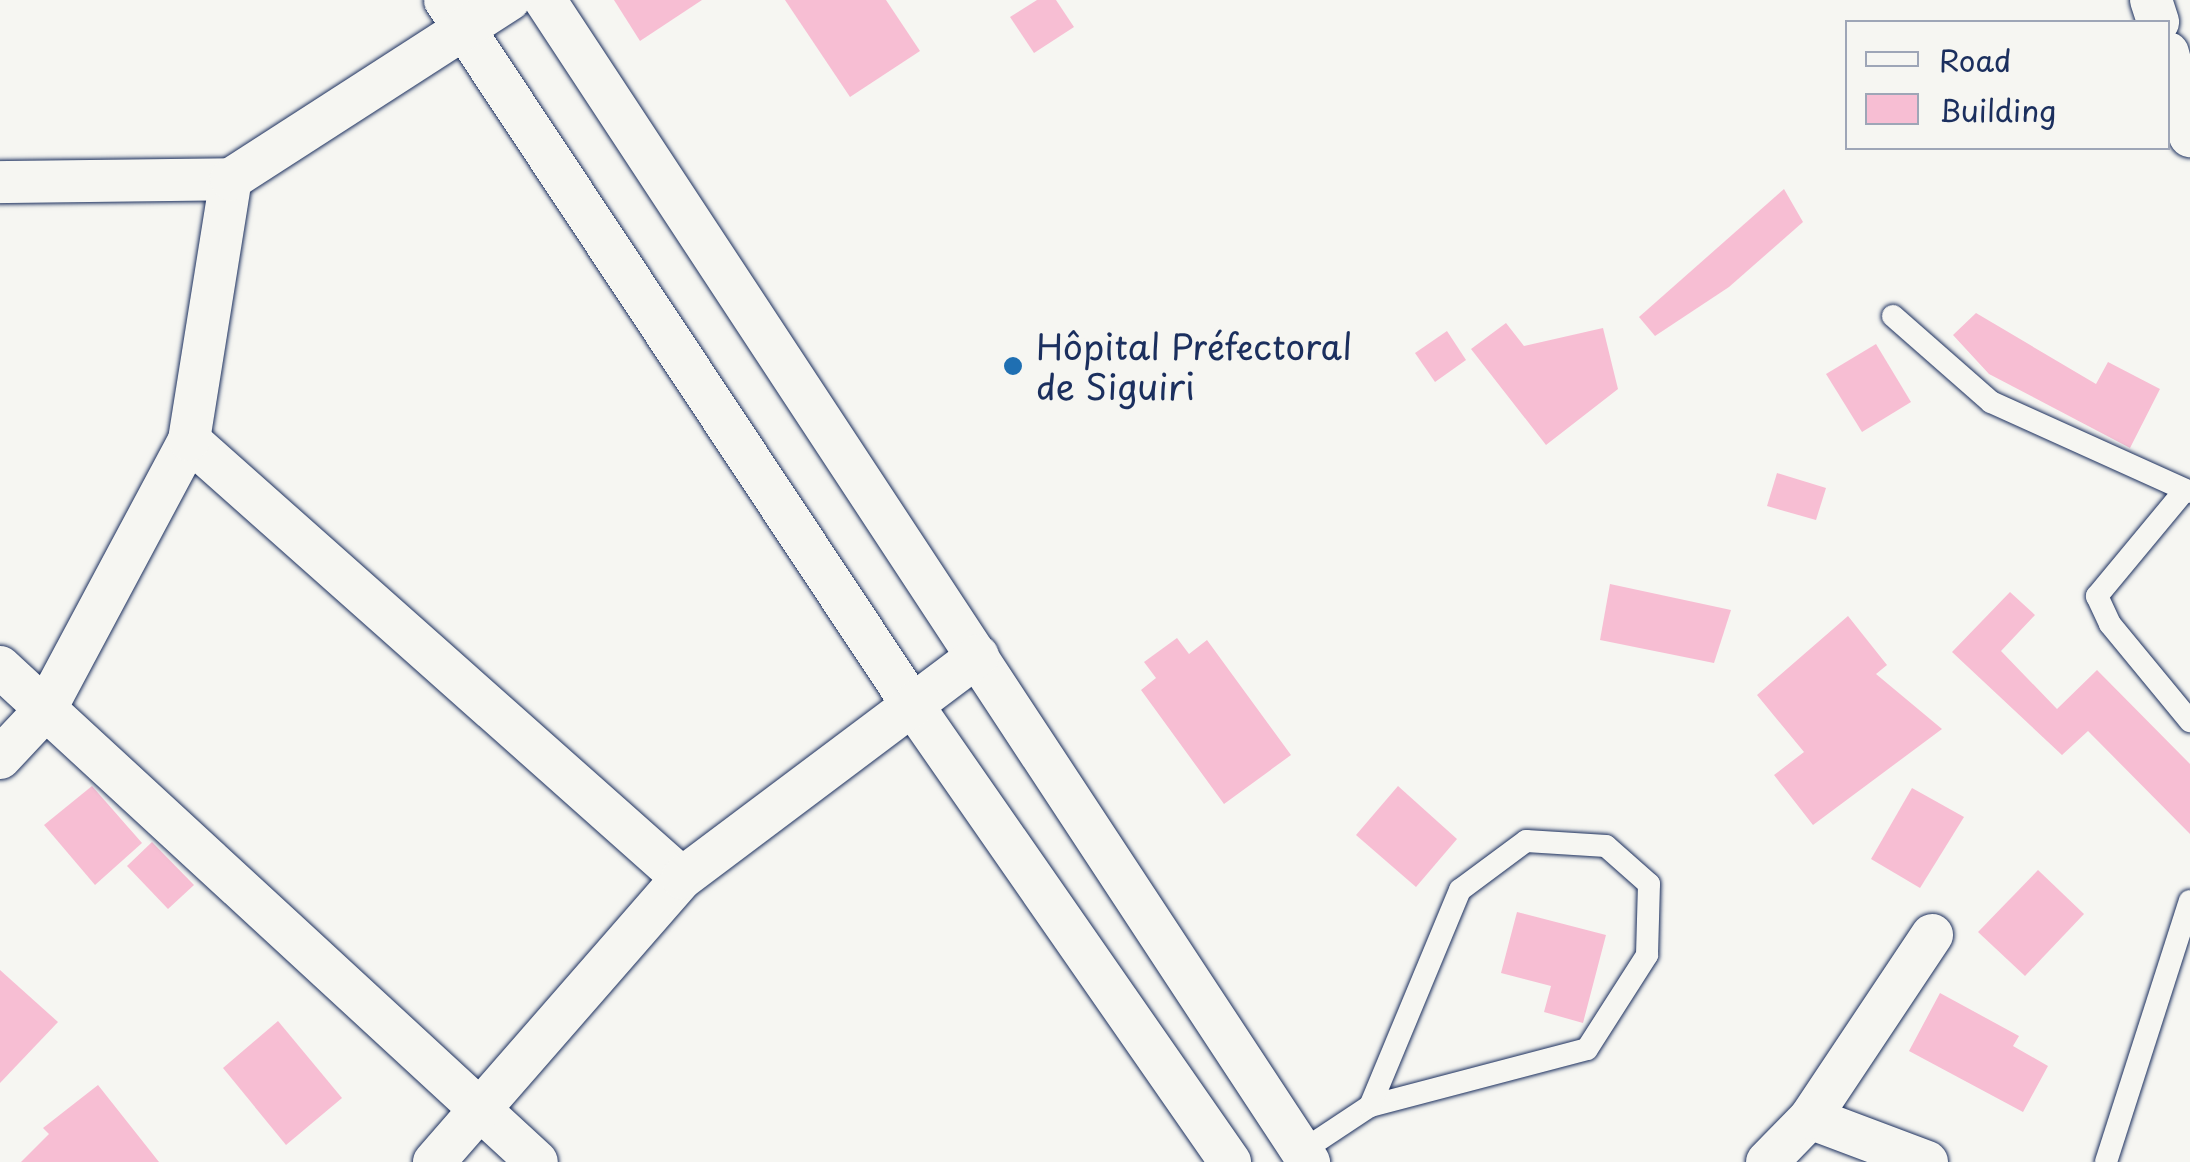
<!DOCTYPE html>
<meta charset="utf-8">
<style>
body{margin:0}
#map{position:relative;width:2190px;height:1162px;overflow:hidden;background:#f6f6f2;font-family:"Playpen Sans",sans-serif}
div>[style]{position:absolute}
.building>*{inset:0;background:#f7bed3}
.roads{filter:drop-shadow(0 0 2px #1b2f5e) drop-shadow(0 0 2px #1b2f5e)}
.lane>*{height:22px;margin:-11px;padding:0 11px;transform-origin:11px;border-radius:11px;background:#f6f6f2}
.street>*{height:42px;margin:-21px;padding:0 21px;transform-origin:21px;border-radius:21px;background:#f6f6f2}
.dots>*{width:28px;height:28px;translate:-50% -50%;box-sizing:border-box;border:5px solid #f6f6f2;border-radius:50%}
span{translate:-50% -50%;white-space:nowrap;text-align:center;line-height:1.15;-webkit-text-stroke:8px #f6f6f2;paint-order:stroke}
.poi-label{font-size:35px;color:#1b2f5e}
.left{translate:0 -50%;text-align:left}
.legend{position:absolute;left:1845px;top:20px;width:325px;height:130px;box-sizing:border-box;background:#f6f6f2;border:2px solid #9ea6b7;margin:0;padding:12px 18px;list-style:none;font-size:30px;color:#1b2f5e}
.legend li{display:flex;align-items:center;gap:20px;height:50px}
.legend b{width:50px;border:2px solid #9ea6b7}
</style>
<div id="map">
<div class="building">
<i style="clip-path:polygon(614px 0,702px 0,640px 41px)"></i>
<i style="clip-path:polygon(785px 0,886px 0,920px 51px,850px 97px)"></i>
<i style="clip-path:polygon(1037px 0,1056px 0,1074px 27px,1034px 53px,1010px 17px)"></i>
<i style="clip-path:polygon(1784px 189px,1803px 222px,1729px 287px,1655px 336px,1639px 317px)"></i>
<i style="clip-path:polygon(1976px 313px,2096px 384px,2108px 362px,2160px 389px,2130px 448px,1989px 374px,1953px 335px)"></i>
<i style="clip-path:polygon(1506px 323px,1524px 346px,1603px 328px,1618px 389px,1546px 445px,1471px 349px)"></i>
<i style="clip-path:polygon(1447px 331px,1466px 360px,1435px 382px,1415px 353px)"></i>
<i style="clip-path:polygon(1876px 344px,1911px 402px,1862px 432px,1826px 374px)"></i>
<i style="clip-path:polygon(1777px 473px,1826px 488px,1816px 520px,1767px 506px)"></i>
<i style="clip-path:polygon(1610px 584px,1731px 610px,1714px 663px,1600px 640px)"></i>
<i style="clip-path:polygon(2010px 592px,2035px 615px,2001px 651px,2057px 709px,2097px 670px,2190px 764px,2190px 834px,2088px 731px,2062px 755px,1952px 652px)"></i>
<i style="clip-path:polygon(1848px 616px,1887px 665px,1876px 674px,1942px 729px,1813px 825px,1774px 775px,1804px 752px,1757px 695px)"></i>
<i style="clip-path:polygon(1177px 638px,1189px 654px,1207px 640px,1291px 755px,1224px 804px,1141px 690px,1156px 678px,1144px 662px)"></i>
<i style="clip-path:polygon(92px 786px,142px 843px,95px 885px,44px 825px)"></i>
<i style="clip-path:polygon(1398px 786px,1457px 839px,1416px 887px,1356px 835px)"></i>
<i style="clip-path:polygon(1912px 788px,1964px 817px,1920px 888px,1871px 859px)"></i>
<i style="clip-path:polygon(152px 842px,194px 885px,168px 909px,127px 866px)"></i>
<i style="clip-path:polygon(2038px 870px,2084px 914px,2025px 976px,1978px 932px)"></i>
<i style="clip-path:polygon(1517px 912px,1606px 935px,1583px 1023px,1544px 1012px,1551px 986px,1501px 973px)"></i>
<i style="clip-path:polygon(0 970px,58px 1022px,0 1083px)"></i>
<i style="clip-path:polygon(1940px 993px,2019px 1036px,2013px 1046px,2048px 1066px,2023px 1112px,1909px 1051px)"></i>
<i style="clip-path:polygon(278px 1021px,342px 1098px,286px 1145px,223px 1068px)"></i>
<i style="clip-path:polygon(98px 1085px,159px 1162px,21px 1162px,49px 1134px,43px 1128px)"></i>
</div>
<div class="roads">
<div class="lane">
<i style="left:1893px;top:316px;width:130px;rotate:41.3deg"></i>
<i style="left:1991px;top:402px;width:218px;rotate:24.3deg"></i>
<i style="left:2185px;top:490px;width:138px;rotate:129.7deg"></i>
<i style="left:2097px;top:596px;width:31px;rotate:65deg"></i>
<i style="left:2110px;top:624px;width:126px;rotate:50.5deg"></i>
<i style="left:1302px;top:1151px;width:82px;rotate:-33.5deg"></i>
<i style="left:1370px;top:1106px;width:224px;rotate:-14.7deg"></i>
<i style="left:1587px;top:1049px;width:112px;rotate:-57.4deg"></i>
<i style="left:1647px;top:955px;width:71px;rotate:-88.4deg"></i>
<i style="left:1649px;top:884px;width:57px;rotate:-138.5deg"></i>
<i style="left:1606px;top:846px;width:80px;rotate:-176.4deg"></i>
<i style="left:1526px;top:841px;width:82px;rotate:143.4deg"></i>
<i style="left:1460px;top:890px;width:234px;rotate:112.6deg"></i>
<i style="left:2106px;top:1162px;width:274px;rotate:-72.2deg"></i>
</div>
<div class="street">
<i style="left:445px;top:0;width:843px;rotate:56.46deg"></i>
<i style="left:911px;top:703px;width:559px;rotate:55.2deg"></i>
<i style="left:545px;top:0;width:1391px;rotate:56.68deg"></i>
<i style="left:2151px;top:0;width:23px;rotate:72deg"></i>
<i style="left:2168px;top:53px;width:86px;rotate:75.2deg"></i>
<i style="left:0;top:182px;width:231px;rotate:-0.7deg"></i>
<i style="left:189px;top:440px;width:659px;rotate:41.62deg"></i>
<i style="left:0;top:667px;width:730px;rotate:42.67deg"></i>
<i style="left:0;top:758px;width:66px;rotate:-46.8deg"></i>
<i style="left:45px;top:710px;width:306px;rotate:-61.9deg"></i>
<i style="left:189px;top:440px;width:264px;rotate:-80.9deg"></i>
<i style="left:231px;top:179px;width:331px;rotate:-32.8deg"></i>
<i style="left:1810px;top:1118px;width:125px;rotate:20.6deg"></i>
<i style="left:434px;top:1162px;width:377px;rotate:-48.9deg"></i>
<i style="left:682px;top:878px;width:370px;rotate:-36.9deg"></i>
<i style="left:1767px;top:1162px;width:62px;rotate:-45.7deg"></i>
<i style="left:1810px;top:1118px;width:220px;rotate:-56.3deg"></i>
</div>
</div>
<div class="dots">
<i style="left:1013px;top:366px;background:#1f6fb2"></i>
</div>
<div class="poi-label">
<span class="left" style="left:1036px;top:366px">Hôpital Préfectoral<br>de Siguiri</span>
</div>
<ul class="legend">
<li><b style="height:12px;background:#f6f6f2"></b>Road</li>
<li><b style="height:28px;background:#f7bed3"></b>Building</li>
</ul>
</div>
